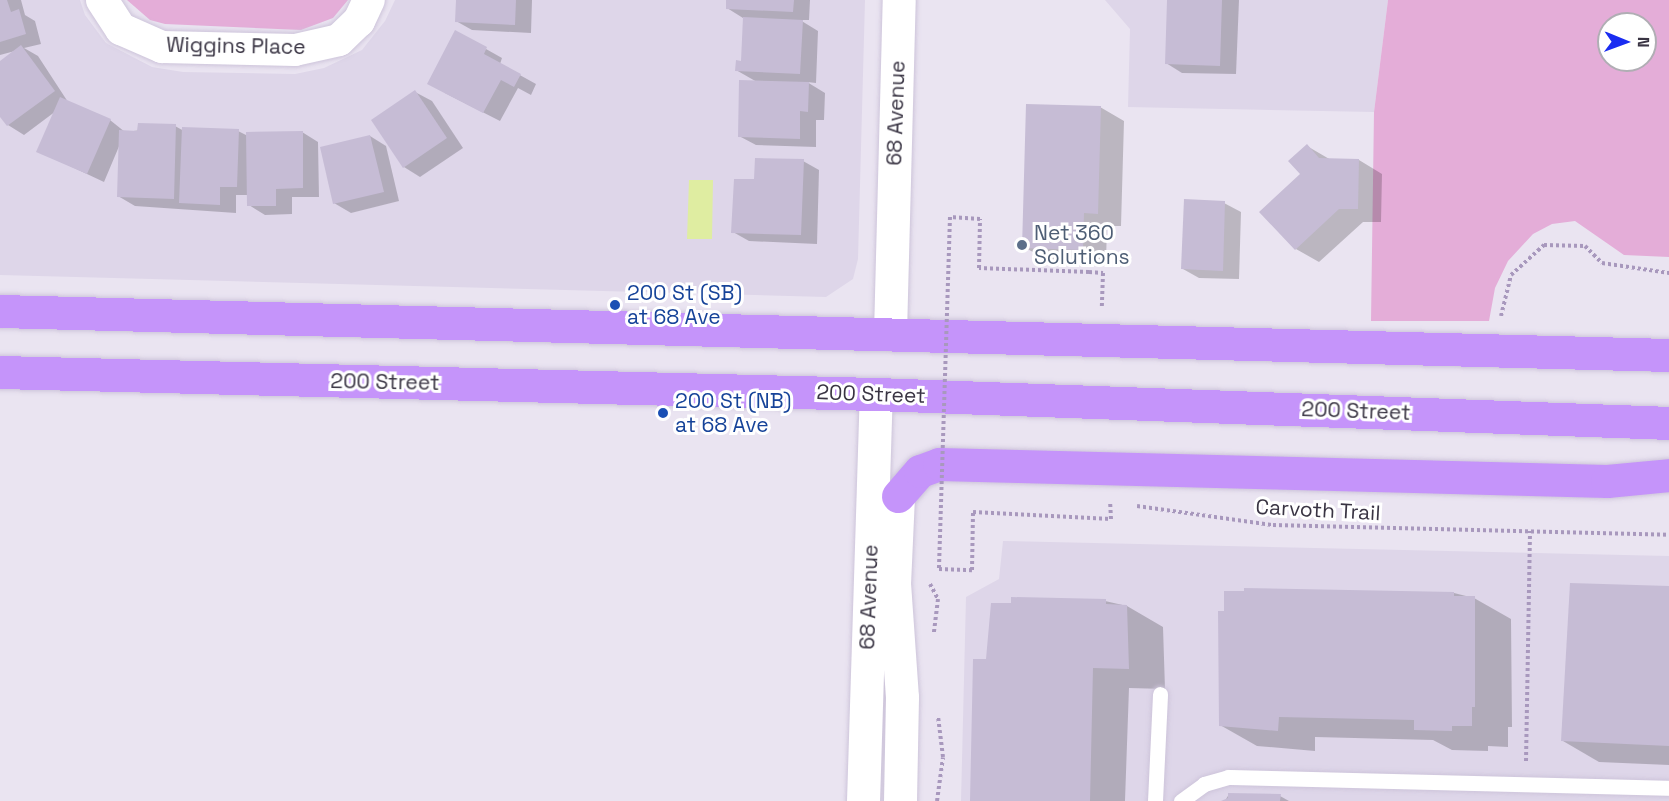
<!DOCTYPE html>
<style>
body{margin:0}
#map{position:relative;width:1669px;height:801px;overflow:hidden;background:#eae4f1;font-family:"Space Grotesk",sans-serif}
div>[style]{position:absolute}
.residential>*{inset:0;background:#ded6e9}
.green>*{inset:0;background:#e4add8}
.water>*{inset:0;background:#dfeda1}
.shadow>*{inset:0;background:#0003}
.building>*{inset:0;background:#c6bcd5}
.path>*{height:4px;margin-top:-2px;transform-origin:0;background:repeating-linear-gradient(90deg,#a898bd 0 3px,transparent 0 6px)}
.roads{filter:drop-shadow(0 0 2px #cdc4da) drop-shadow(0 0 2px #cdc4da)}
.service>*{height:15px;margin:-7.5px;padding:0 7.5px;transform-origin:7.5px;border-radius:7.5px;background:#fff}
.minor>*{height:32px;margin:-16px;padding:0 16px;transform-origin:16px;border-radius:16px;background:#fff}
.tertiary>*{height:33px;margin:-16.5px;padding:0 16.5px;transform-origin:16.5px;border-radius:16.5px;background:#fff}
.primary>*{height:33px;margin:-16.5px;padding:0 16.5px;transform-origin:16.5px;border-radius:16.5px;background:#c594fa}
.path-bridge>*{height:4px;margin-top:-2px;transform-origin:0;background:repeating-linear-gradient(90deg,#a898bd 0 3px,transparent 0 6px)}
.dots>*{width:16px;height:16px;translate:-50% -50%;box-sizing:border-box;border:3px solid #fff;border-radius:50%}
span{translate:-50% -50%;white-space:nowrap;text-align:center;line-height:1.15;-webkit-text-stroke:6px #fff;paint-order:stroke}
.street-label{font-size:21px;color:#393443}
.service-label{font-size:21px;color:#4e5e75}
.left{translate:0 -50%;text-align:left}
.transit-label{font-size:21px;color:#164399}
.north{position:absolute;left:1597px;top:12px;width:60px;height:60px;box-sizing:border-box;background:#fff;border:2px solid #b0aeb4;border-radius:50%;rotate:91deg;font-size:16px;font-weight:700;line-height:24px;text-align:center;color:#393443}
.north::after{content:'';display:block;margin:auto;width:21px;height:27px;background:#1a2cf1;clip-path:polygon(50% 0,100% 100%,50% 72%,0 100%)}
</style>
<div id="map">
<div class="residential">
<i style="clip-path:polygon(0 0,80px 0,85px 15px,106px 43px,152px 67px,183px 72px,295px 74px,324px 68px,362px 50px,385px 21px,395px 0,865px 0,858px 259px,853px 279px,826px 297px,0 275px)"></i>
<i style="clip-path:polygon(1105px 0,1388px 0,1374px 112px,1128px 107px,1130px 29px)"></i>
<i style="clip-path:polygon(1003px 541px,1669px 556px,1669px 801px,961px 801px,966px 597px,999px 579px)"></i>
</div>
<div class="green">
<i style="clip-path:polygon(127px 0,348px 0,333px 18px,301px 30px,165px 24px,150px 20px)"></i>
<i style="clip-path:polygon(evenodd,1388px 0,1669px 0,1669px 257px,1624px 255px,1575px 221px,1552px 224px,1533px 234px,1508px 261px,1495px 288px,1489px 321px,1371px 321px,1374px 112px,1388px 0,1609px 24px,1645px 24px,1645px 60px,1609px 60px,1609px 24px)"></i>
</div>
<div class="water">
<i style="clip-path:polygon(689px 180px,713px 180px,712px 239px,687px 239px)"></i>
</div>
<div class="shadow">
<i style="clip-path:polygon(0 0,21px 0,25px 15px,35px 21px,41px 44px,24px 48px,38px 56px,68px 102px,110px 120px,125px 132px,175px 126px,184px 131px,238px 131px,248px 136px,302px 132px,318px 142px,319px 197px,292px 197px,292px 214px,265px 215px,249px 205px,249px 195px,236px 195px,236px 213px,135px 206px,118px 196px,120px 144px,104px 182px,38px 151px,56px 111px,24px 135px,8px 125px,0 114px,0 62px,15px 51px,0 55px)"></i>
<i style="clip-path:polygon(457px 0,532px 0,531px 33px,472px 30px,456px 21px)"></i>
<i style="clip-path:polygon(727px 0,810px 0,809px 20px,800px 20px,818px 31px,816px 83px,807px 82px,825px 93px,824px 120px,816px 120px,816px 147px,756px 145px,739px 136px,757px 82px,736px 70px,743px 63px,743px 18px,727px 8px)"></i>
<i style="clip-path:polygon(1168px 0,1239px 0,1236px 74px,1182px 73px,1166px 63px)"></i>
<i style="clip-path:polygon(486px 49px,502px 58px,500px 64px,536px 84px,531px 95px,518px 88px,500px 121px,445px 93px)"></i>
<i style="clip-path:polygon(415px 92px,432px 101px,463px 148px,420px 177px,404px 167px)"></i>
<i style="clip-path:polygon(1100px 107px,1124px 121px,1121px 226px,1107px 226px,1106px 262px,1047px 260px,1024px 247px)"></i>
<i style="clip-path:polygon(370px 136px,386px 146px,399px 201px,351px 213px,334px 203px)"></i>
<i style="clip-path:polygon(1307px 146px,1331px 160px,1359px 160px,1382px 174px,1381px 222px,1363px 222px,1319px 262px,1296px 249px)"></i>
<i style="clip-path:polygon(803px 161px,819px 170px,817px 244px,749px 241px,733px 232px,756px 181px)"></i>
<i style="clip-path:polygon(1224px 203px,1241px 212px,1239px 279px,1199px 278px,1183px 269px)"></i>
<i style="clip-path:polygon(1669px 588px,1669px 765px,1599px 762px,1563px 741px)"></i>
<i style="clip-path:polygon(1246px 589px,1454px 593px,1474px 598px,1511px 619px,1512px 727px,1508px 727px,1508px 747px,1488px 746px,1488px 751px,1452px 750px,1433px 740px,1315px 737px,1315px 751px,1257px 746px,1220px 725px,1225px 612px)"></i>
<i style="clip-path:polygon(1105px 601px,1127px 606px,1163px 627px,1165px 689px,1129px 688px,1125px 801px,974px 801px,987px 661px)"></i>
<i style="clip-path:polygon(1229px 794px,1280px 796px,1289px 801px,1225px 801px)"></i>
</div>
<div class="building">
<i style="clip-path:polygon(0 0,7px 0,11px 12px,19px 9px,26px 34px,0 42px)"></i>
<i style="clip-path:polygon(456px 0,516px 0,515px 25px,455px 22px)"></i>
<i style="clip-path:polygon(726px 0,794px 0,793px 12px,726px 9px)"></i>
<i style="clip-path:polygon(1167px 0,1222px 0,1220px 66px,1165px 64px)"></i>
<i style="clip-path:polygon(743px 17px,803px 20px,800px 74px,735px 71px,736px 60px,741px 61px)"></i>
<i style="clip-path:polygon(455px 30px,487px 47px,484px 54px,521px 74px,514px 87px,501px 80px,483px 113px,427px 84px)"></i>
<i style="clip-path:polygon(21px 45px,55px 91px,7px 126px,0 117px,0 61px)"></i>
<i style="clip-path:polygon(739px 80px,809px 82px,808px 112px,800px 111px,800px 139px,738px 137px)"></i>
<i style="clip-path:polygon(415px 90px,447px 138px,403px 168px,371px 120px)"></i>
<i style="clip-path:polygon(60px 97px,111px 119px,87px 174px,36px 152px)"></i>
<i style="clip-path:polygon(1026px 104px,1101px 106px,1098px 214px,1084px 213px,1083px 250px,1022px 248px)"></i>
<i style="clip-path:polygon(138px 123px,176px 124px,174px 199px,117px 197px,119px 130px,137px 131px)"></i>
<i style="clip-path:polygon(182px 127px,239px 129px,237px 187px,220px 187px,220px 205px,179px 203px)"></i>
<i style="clip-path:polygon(303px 131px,303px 188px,276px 189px,276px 206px,247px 206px,246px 132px)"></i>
<i style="clip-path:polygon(370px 135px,384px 192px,333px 204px,320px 147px)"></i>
<i style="clip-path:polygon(1307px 144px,1319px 158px,1359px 159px,1358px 209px,1339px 209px,1295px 250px,1259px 212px,1300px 174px,1288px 161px)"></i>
<i style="clip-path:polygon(755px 158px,804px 159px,801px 235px,731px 233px,734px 179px,754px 179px)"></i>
<i style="clip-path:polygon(1184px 199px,1225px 201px,1223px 271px,1181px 269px)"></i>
<i style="clip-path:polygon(1570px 583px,1669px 586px,1669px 746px,1561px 741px)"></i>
<i style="clip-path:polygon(1244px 588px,1454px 592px,1454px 596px,1475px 596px,1475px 707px,1472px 707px,1472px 726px,1452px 726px,1452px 731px,1414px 730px,1414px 720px,1279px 717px,1278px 731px,1219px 726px,1218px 611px,1224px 611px,1224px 591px,1244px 591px)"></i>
<i style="clip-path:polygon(1011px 597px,1106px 599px,1106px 604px,1127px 605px,1129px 669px,1093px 668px,1090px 801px,970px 801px,973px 659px,986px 659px,991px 603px,1011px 603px)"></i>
<i style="clip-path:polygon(1228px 793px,1281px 794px,1280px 801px,1221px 801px,1228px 798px)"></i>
</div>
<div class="path">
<i style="left:1089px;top:272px;width:14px;rotate:4deg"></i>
<i style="left:1103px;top:273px;width:33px;rotate:92deg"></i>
<i style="left:1501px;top:316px;width:42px;rotate:-76.3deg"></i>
<i style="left:1511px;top:275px;width:45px;rotate:-42.3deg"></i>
<i style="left:1544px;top:245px;width:41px;rotate:1.4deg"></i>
<i style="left:1585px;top:246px;width:24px;rotate:45deg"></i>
<i style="left:1602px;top:263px;width:68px;rotate:8.5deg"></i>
<i style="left:1137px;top:506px;width:137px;rotate:8deg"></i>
<i style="left:1273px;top:525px;width:396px;rotate:1.4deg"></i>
<i style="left:930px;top:584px;width:17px;rotate:62deg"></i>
<i style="left:938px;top:599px;width:35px;rotate:97deg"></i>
<i style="left:1526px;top:761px;width:230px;rotate:-89deg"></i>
<i style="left:937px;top:801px;width:44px;rotate:-82.2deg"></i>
<i style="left:943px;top:757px;width:41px;rotate:-97deg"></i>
</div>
<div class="roads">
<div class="service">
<i style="left:1155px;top:801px;width:107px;rotate:-87.3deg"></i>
<i style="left:1181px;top:801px;width:29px;rotate:-36deg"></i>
<i style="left:1204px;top:784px;width:25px;rotate:-16deg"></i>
<i style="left:1228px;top:777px;width:441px;rotate:1.4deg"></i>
</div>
<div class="minor">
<i style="left:102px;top:0;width:35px;rotate:57deg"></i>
<i style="left:121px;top:29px;width:45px;rotate:23.7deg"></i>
<i style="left:162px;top:47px;width:133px;rotate:1.3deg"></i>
<i style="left:295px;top:50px;width:45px;rotate:-12.8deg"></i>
<i style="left:339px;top:40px;width:28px;rotate:-44deg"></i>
<i style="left:359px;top:21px;width:23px;rotate:-65deg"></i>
</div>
<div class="tertiary">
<i style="left:890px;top:333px;width:333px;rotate:-88.5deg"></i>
<i style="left:898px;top:496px;width:87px;rotate:92.6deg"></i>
<i style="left:894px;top:583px;width:114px;rotate:86deg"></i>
<i style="left:902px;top:697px;width:104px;rotate:91.1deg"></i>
<i style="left:863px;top:801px;width:407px;rotate:-88.2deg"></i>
</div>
<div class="primary">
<i style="left:0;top:311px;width:1670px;rotate:1.51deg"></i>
<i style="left:0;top:372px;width:876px;rotate:1.44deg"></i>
<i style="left:876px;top:394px;width:794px;rotate:2.09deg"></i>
<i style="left:898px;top:496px;width:33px;rotate:-49deg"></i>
<i style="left:920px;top:471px;width:20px;rotate:-20deg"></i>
<i style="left:939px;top:464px;width:668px;rotate:1.46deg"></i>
<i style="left:1607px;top:481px;width:62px;rotate:-5.5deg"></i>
</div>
</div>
<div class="path-bridge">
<i style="left:1089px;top:272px;width:110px;rotate:-177.9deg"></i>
<i style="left:979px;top:268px;width:49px;rotate:-88.8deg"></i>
<i style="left:980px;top:219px;width:30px;rotate:-176deg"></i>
<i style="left:950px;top:217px;width:352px;rotate:91.8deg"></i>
<i style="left:939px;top:569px;width:33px;rotate:2deg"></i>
<i style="left:972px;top:570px;width:58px;rotate:-89deg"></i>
<i style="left:973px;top:512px;width:138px;rotate:2.9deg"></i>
<i style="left:1111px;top:519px;width:17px;rotate:-93deg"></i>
</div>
<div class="dots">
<i style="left:1022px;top:245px;background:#5c6f8a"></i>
<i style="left:615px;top:305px;background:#1a4fb4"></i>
<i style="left:663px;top:413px;background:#1a4fb4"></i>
</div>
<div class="street-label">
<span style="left:236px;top:46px;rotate:1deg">Wiggins Place</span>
<span style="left:896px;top:113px;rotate:-88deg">68 Avenue</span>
<span style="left:385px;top:382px;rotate:1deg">200 Street</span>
<span style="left:871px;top:394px;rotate:2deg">200 Street</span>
<span style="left:1356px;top:411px;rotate:2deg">200 Street</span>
<span style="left:1318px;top:510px;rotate:3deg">Carvoth Trail</span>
<span style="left:869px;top:597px;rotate:-88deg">68 Avenue</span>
</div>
<div class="service-label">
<span class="left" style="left:1034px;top:245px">Net 360<br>Solutions</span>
</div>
<div class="transit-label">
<span class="left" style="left:627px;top:305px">200 St (SB)<br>at 68 Ave</span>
<span class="left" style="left:675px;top:413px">200 St (NB)<br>at 68 Ave</span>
</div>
<div class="north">N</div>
</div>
